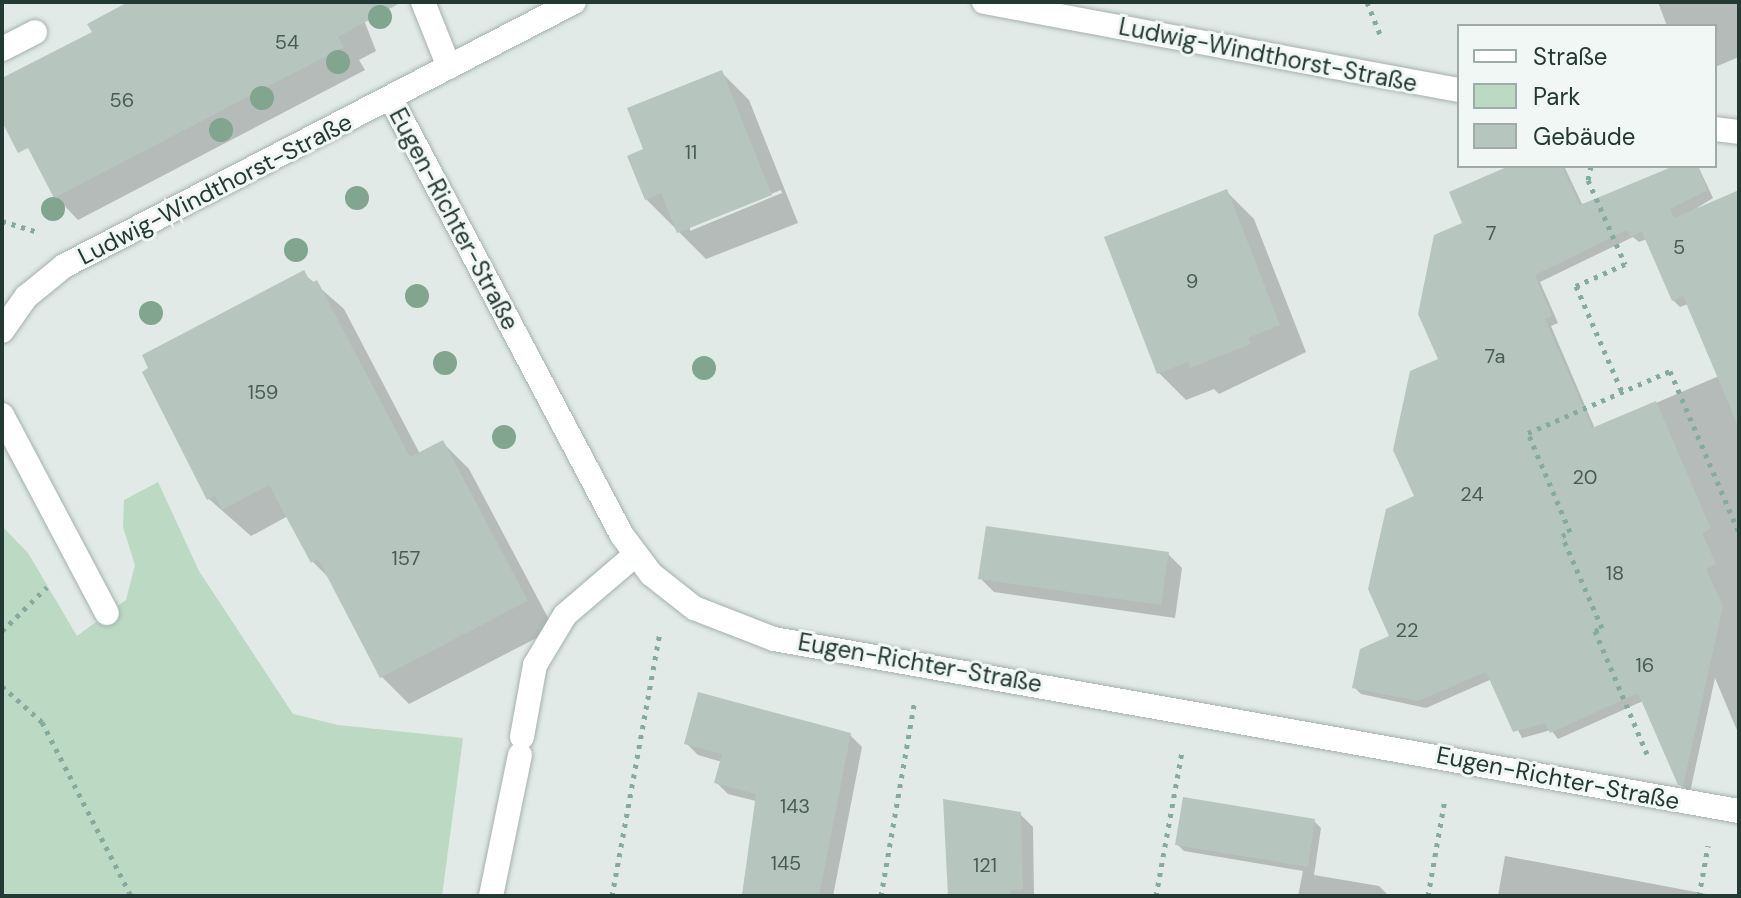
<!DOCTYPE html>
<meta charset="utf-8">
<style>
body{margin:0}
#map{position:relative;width:1741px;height:898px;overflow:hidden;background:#e1eae6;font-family:"DM Sans",sans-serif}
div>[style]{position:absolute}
.green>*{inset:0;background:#bcd9c3}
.shadow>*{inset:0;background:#0003}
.building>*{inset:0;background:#b7c5bf}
.path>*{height:5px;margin-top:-2.5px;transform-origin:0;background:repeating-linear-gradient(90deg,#85ab9e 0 4px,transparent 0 10px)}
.roads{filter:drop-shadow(0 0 2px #a4b1ad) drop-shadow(0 0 2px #a4b1ad)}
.minor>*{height:24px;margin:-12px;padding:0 12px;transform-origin:12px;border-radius:12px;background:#fff}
.trees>*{width:24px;height:24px;margin:-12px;border-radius:50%;background:#81a58f}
span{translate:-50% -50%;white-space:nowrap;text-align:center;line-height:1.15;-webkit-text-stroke:6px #f1f7f4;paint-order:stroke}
.number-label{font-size:20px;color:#485c56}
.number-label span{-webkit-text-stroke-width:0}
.street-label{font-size:24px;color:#233933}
.frame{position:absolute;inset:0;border:4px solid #233933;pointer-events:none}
.legend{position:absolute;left:1457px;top:24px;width:260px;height:144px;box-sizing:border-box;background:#f1f7f4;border:2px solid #9faba7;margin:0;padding:10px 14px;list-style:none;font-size:24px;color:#233933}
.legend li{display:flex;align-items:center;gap:16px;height:40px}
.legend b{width:40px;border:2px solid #9faba7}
</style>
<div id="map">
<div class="green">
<i style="clip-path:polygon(158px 482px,199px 571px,293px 714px,338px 725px,463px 738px,442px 896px,2px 896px,2px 526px,28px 553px,77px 636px,126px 600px,135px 565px,123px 527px,124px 500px)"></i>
</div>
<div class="shadow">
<i style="clip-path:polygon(133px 2px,357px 2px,376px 51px,359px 60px,365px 70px,78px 220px,56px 197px,2px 95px,2px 80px,95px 32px)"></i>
<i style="clip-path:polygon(1658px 2px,1739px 2px,1739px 57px,1715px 67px,1715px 26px,1667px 26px)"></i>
<i style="clip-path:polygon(evenodd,722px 73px,749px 100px,798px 223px,706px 259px,646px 199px,646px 150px,722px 73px,781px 190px,782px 193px,690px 231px,690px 226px,781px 190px)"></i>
<i style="clip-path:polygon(evenodd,1514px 166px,1564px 166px,1583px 206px,1680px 166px,1698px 166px,1713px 198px,1682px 217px,1739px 192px,1739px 735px,1715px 678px,1690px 792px,1679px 784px,1643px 701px,1558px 739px,1551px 730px,1522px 738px,1492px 679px,1426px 708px,1361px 694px,1354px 687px,1392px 637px,1464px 224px,1514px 166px,1633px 237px,1639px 242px,1647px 239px,1673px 300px,1680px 307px,1688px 304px,1719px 376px,1595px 429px,1551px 326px,1558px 323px,1540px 282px,1633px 237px)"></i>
<i style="clip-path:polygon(1227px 192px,1254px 219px,1306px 352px,1219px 394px,1214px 389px,1186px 400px,1159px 373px)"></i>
<i style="clip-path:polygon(303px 273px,344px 309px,420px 454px,442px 442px,469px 469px,554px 629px,409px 704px,382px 677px,331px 580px,312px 561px,288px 516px,251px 536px,209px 499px,144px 373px)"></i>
<i style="clip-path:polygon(1168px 554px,1182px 568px,1175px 618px,994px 592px,980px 578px)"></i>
<i style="clip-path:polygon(850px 735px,862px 747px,833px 896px,742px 896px,756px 801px,728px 794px,716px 782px,722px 762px,698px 755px,686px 743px)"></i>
<i style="clip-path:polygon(1020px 814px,1033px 827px,1034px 896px,937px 896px,950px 893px)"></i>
<i style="clip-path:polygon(1314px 821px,1321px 828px,1314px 875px,1379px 886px,1389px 896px,1298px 896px,1303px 871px,1184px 851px,1177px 844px)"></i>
<i style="clip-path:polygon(1505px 856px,1717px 896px,1719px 896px,1498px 896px)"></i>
</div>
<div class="building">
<i style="clip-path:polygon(128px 2px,402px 2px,338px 37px,344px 47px,54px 198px,28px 148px,18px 153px,2px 122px,2px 78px,92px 32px,87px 24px)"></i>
<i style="clip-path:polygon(722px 70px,772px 195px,677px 233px,661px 193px,645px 200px,627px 156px,643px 149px,627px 108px)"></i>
<i style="clip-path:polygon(1509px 166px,1562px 166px,1580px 205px,1674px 166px,1697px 166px,1708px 190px,1670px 209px,1674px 218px,1739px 190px,1739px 428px,1683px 296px,1672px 301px,1642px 232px,1649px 229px,1630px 237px,1627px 230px,1535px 275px,1552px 316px,1545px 319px,1592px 428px,1656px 401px,1711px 529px,1702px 533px,1716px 564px,1706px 569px,1723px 606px,1683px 786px,1678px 785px,1638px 693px,1550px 733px,1545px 723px,1513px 732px,1486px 672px,1418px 701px,1352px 688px,1360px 649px,1389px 636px,1368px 589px,1386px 509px,1414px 496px,1393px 450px,1410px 371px,1438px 359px,1418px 314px,1434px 235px,1462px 223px,1449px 192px)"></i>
<i style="clip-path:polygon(1227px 189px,1280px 325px,1248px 338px,1251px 344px,1190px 368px,1188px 362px,1157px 374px,1104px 237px)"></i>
<i style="clip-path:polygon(304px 270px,311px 283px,317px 280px,410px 457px,443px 440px,528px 601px,380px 678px,318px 559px,311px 563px,269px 485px,222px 510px,215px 496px,207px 500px,142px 372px,148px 368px,142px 355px)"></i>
<i style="clip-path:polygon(986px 526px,1169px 552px,1161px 605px,978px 579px)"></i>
<i style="clip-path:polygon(698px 692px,851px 733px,819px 896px,742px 896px,756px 794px,714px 783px,722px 754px,684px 744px)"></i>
<i style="clip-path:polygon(1183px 797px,1315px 819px,1308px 867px,1175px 845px)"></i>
<i style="clip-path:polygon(943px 799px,1021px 812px,1023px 890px,1011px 890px,1011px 896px,948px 896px)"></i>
</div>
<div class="path">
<i style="left:1367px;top:2px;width:35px;rotate:68deg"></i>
<i style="left:1591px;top:166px;width:14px;rotate:102deg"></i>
<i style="left:1588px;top:180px;width:92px;rotate:66.2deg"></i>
<i style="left:1625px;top:264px;width:54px;rotate:155.8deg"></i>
<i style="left:1576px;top:286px;width:116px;rotate:66.5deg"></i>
<i style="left:2px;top:221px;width:38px;rotate:17deg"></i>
<i style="left:2px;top:631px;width:63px;rotate:-44.4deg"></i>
<i style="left:2px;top:686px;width:54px;rotate:42deg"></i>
<i style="left:42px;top:722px;width:195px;rotate:62.9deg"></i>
<i style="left:1647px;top:754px;width:134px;rotate:-112.9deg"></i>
<i style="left:1595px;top:631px;width:8px;rotate:-23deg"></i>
<i style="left:1602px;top:628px;width:100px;rotate:-113.5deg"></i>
<i style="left:1562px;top:536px;width:9px;rotate:-27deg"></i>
<i style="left:1570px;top:532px;width:108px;rotate:-113deg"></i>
<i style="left:1528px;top:433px;width:155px;rotate:-23.6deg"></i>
<i style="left:1670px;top:371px;width:176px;rotate:66.9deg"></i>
<i style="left:612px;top:896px;width:267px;rotate:-79.7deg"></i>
<i style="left:881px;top:896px;width:195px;rotate:-80.2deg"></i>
<i style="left:1156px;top:896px;width:147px;rotate:-79.8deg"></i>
<i style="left:1428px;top:896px;width:98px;rotate:-80.1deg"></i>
<i style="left:1699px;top:896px;width:51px;rotate:-79.8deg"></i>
</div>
<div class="roads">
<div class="minor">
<i style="left:423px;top:2px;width:70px;rotate:68.2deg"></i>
<i style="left:984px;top:2px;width:483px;rotate:10.5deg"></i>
<i style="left:2px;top:49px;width:37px;rotate:-27deg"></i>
<i style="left:391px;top:99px;width:492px;rotate:62.1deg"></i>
<i style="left:621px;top:534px;width:50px;rotate:53.1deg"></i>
<i style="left:651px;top:574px;width:55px;rotate:38.3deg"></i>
<i style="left:694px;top:608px;width:86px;rotate:21.2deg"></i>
<i style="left:774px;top:639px;width:980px;rotate:10.11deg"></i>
<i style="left:1715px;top:129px;width:24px;rotate:7deg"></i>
<i style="left:2px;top:331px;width:42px;rotate:-54.8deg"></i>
<i style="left:26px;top:297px;width:49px;rotate:-39.2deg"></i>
<i style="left:64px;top:266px;width:574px;rotate:-27.37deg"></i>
<i style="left:2px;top:415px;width:224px;rotate:62.1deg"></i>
<i style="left:522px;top:737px;width:73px;rotate:-79.8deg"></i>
<i style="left:535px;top:665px;width:58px;rotate:-59deg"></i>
<i style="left:565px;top:615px;width:92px;rotate:-40.6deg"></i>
<i style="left:491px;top:896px;width:144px;rotate:-78.4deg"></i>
</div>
</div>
<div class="trees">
<i style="left:380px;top:17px"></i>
<i style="left:338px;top:62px"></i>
<i style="left:262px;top:98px"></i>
<i style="left:221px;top:130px"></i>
<i style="left:357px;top:198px"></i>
<i style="left:53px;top:209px"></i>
<i style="left:296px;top:250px"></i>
<i style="left:417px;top:296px"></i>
<i style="left:151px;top:313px"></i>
<i style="left:445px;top:363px"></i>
<i style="left:704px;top:368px"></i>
<i style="left:504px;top:437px"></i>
</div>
<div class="number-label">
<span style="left:287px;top:42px">54</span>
<span style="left:122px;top:100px">56</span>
<span style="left:691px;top:152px">11</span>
<span style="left:1491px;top:233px">7</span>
<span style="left:1679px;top:247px">5</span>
<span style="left:1192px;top:281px">9</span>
<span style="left:1495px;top:356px">7a</span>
<span style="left:263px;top:392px">159</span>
<span style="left:1585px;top:477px">20</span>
<span style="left:1472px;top:494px">24</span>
<span style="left:406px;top:558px">157</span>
<span style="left:1615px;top:573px">18</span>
<span style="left:1407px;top:630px">22</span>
<span style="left:1645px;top:665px">16</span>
<span style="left:795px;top:806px">143</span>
<span style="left:786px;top:863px">145</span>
<span style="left:985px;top:865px">121</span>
</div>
<div class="street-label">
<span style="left:1268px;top:55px;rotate:11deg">Ludwig-Windthorst-Straße</span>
<span style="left:215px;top:189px;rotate:-27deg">Ludwig-Windthorst-Straße</span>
<span style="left:454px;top:219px;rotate:62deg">Eugen-Richter-Straße</span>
<span style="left:920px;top:663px;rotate:10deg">Eugen-Richter-Straße</span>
<span style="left:1558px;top:778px;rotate:11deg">Eugen-Richter-Straße</span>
</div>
<div class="frame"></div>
<ul class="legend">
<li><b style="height:10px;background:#fff"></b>Straße</li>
<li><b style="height:22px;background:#bcd9c3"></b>Park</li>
<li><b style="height:22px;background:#b7c5bf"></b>Gebäude</li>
</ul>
</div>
